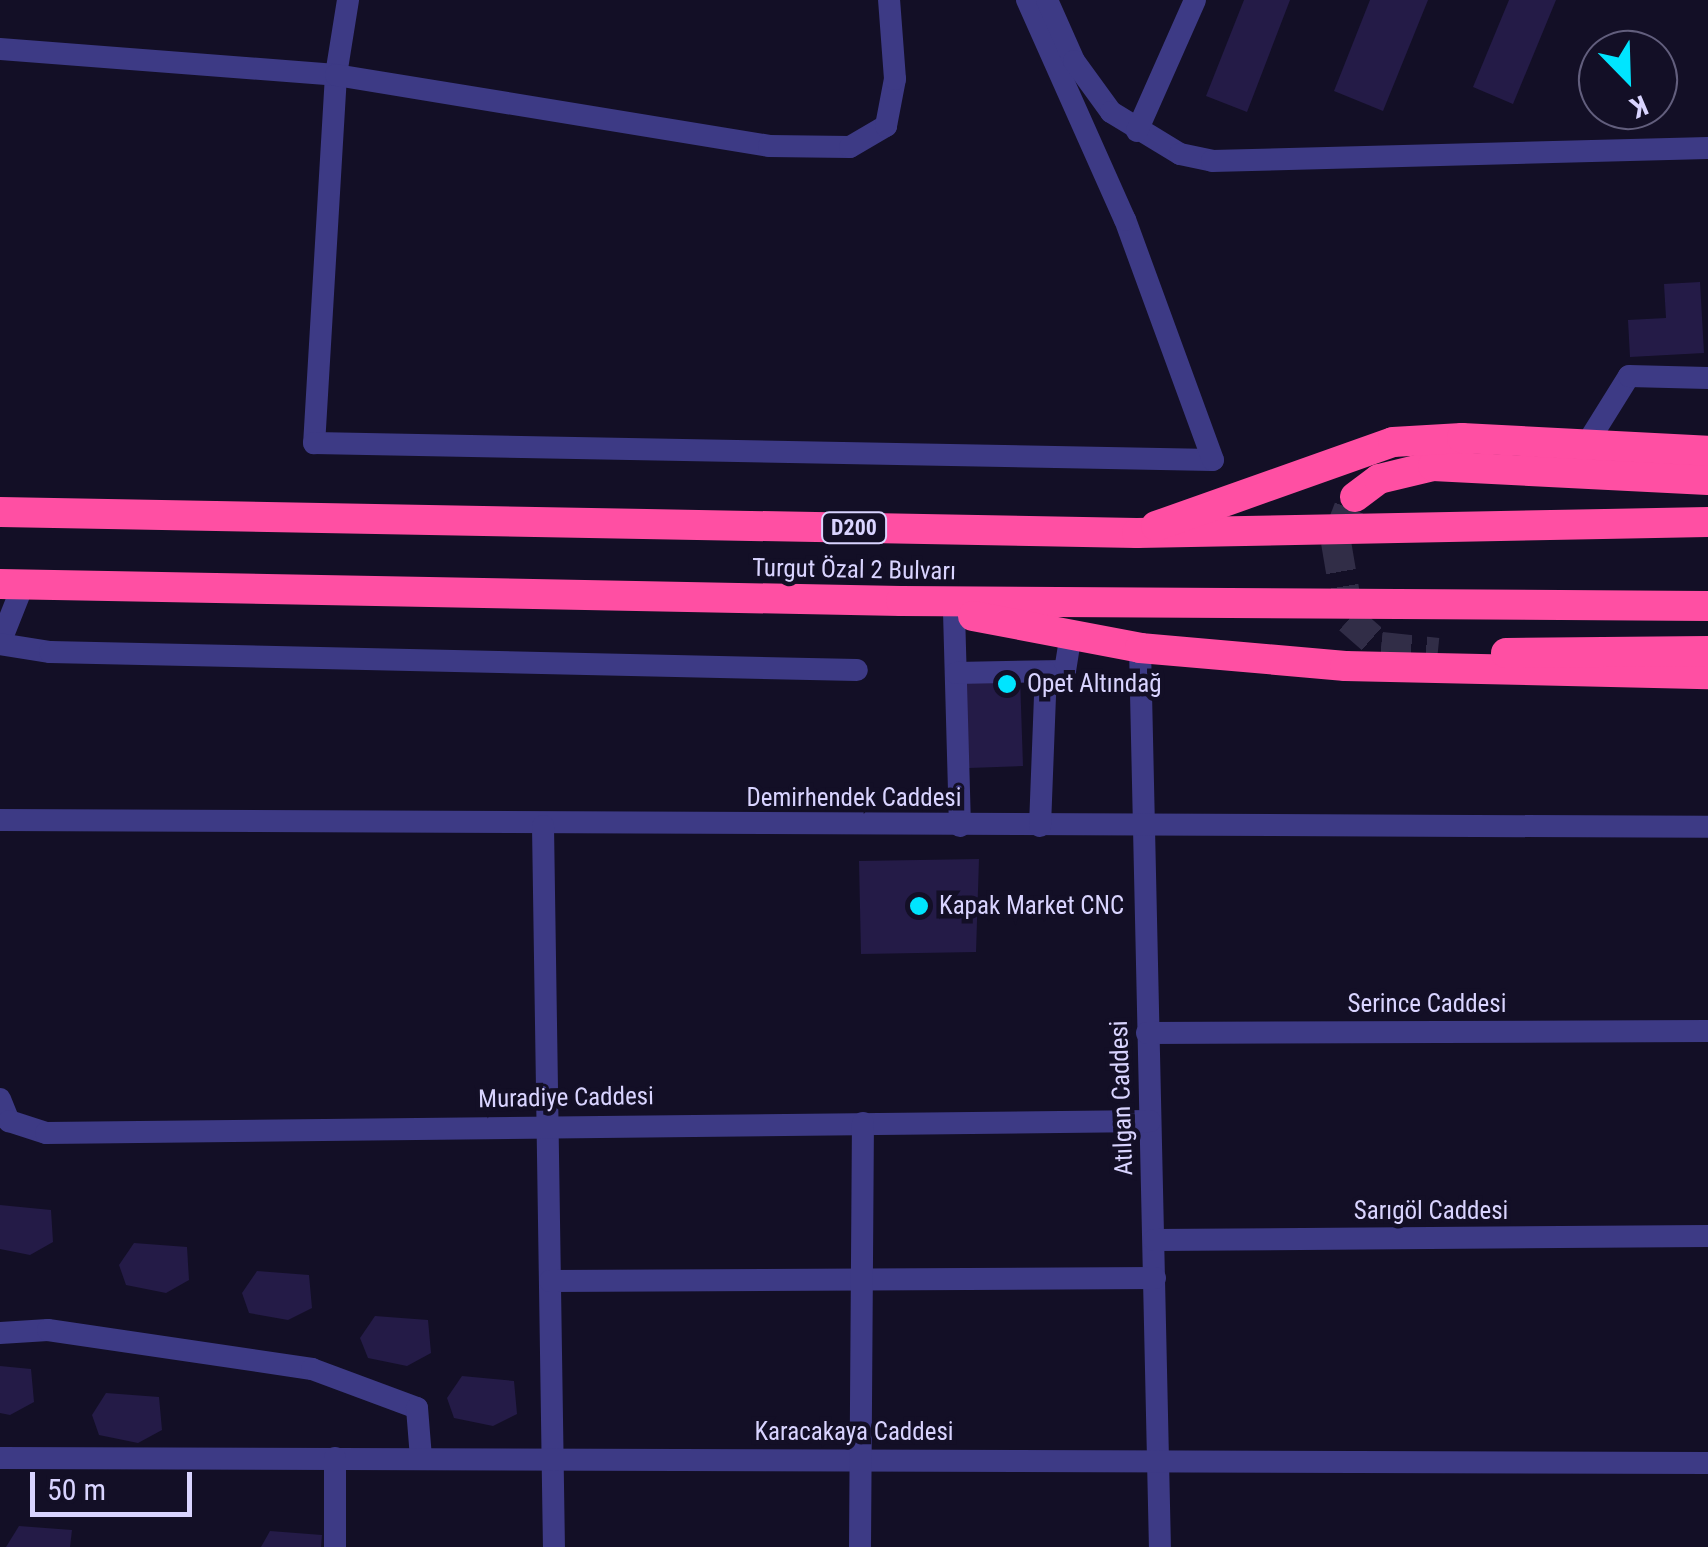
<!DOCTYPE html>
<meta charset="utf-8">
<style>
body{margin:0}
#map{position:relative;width:1708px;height:1547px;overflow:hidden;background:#130f26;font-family:"Roboto Condensed",sans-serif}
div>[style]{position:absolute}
.building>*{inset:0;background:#241b47}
.highway-tunnel>*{height:30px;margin-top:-15px;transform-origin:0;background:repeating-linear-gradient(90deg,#312d47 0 30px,transparent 0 45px)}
.minor>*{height:22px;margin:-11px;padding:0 11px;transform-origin:11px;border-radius:11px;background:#3d3a85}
.highway>*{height:30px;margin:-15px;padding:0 15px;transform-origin:15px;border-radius:15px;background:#ff4fa3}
.dots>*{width:28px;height:28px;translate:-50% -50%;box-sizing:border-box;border:5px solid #130f26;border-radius:50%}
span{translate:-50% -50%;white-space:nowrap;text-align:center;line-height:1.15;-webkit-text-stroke:9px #130f26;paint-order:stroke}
.shield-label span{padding:2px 8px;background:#130f26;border:2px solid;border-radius:8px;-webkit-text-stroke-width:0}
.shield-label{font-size:22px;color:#d9d4ff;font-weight:700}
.street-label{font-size:25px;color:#d9d4ff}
.poi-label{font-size:25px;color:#d9d4ff}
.left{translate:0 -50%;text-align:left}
.north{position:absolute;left:1578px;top:30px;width:100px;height:100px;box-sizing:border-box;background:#130f26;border:2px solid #625e7d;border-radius:50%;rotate:157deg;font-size:28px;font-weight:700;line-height:40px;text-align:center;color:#d9d4ff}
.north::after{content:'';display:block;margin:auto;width:35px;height:45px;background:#00e5ff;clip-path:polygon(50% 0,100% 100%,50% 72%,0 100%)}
.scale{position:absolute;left:30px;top:1472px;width:162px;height:45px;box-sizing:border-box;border:5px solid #d9d4ff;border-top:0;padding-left:12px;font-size:30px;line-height:35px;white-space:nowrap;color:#d9d4ff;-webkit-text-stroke:8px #130f26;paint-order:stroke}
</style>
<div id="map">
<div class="building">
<i style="clip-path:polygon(1244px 0,1290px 0,1247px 112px,1206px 96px)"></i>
<i style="clip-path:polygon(1370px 0,1428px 0,1383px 111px,1334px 91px)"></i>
<i style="clip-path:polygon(1509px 0,1556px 0,1513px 104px,1473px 87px)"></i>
<i style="clip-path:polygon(1700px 282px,1704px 353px,1630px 357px,1628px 320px,1666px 318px,1664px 284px)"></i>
<i style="clip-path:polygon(1020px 677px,1023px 766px,969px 768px,965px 679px)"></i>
<i style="clip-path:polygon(979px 859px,976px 952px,861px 954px,859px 861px)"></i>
<i style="clip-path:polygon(0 1205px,51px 1210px,53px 1242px,30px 1255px,0 1249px)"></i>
<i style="clip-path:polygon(134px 1243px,187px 1247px,189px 1280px,166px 1293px,126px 1285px,119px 1265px)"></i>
<i style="clip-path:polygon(257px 1271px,309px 1275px,312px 1308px,288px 1320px,249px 1313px,242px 1293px)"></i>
<i style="clip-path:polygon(375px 1316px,428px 1320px,431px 1353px,407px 1366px,368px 1358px,360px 1338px)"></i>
<i style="clip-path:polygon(0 1366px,31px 1369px,34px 1402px,10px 1415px,0 1413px)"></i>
<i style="clip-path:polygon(462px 1376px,514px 1381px,517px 1414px,493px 1426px,454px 1418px,447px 1398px)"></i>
<i style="clip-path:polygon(106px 1393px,159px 1397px,162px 1430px,138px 1443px,99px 1435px,92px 1415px)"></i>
<i style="clip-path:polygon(19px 1526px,72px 1530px,70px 1547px,6px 1547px)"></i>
<i style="clip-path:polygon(270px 1531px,322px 1535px,321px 1547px,261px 1547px)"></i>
</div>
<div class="highway-tunnel">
<i style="left:1349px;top:508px;width:36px;rotate:111deg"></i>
<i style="left:1336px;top:542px;width:78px;rotate:80.4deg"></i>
<i style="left:1349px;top:619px;width:43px;rotate:41.2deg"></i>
<i style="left:1381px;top:647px;width:57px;rotate:6deg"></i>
</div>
<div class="minor">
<i style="left:348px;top:0;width:76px;rotate:99.1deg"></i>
<i style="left:336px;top:75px;width:369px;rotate:93.4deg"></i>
<i style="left:314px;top:443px;width:899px;rotate:1.08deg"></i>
<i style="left:1213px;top:460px;width:256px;rotate:-110.1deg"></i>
<i style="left:1125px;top:220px;width:241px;rotate:-114deg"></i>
<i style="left:1047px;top:0;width:67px;rotate:66.1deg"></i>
<i style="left:1074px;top:61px;width:63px;rotate:54deg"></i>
<i style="left:1111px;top:112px;width:81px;rotate:31.3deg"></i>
<i style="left:1180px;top:154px;width:33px;rotate:12deg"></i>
<i style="left:1212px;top:161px;width:496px;rotate:-1.5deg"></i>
<i style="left:0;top:49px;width:337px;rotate:4.4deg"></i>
<i style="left:336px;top:75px;width:439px;rotate:9.3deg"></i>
<i style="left:769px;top:146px;width:81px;rotate:0.7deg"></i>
<i style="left:850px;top:147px;width:42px;rotate:-30.3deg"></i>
<i style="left:886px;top:126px;width:48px;rotate:-79.2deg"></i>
<i style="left:895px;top:79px;width:79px;rotate:-94.3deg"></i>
<i style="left:1137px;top:131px;width:143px;rotate:-66.1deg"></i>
<i style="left:1586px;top:445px;width:81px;rotate:-58.1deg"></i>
<i style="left:1629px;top:376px;width:79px;rotate:1.5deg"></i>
<i style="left:954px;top:612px;width:214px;rotate:88.4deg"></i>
<i style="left:0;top:643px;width:62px;rotate:-68.4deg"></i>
<i style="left:0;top:644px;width:51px;rotate:9.1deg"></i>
<i style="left:50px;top:652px;width:807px;rotate:1.28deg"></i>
<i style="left:1140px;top:648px;width:899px;rotate:88.73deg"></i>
<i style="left:956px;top:673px;width:109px;rotate:-1.1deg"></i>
<i style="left:1065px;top:671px;width:36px;rotate:-81deg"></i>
<i style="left:0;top:820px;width:1708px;rotate:0.23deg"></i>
<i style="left:543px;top:826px;width:721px;rotate:89.13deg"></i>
<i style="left:1040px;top:826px;width:154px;rotate:-87.8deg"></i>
<i style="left:1147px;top:1033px;width:561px;rotate:-0.2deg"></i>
<i style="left:0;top:1099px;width:24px;rotate:68deg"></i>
<i style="left:9px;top:1121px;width:39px;rotate:18deg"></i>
<i style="left:46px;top:1133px;width:1104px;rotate:-0.62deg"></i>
<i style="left:1154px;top:1240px;width:554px;rotate:-0.41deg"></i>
<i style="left:550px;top:1281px;width:605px;rotate:-0.28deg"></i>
<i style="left:0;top:1333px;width:48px;rotate:-3.6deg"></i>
<i style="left:48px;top:1330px;width:267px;rotate:8.4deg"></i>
<i style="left:312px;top:1369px;width:112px;rotate:20.4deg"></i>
<i style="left:417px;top:1408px;width:50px;rotate:85.4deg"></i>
<i style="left:0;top:1458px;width:1708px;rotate:0.17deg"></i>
<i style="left:335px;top:1547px;width:89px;rotate:-90deg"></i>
<i style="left:860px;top:1547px;width:424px;rotate:-89.6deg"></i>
</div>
<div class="highway">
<i style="left:1355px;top:497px;width:30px;rotate:-37deg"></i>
<i style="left:1379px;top:479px;width:56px;rotate:-13.5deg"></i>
<i style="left:1433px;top:466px;width:275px;rotate:2.9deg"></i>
<i style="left:0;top:512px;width:1137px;rotate:1.06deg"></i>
<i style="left:1137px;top:533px;width:571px;rotate:-1.1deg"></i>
<i style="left:1156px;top:526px;width:251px;rotate:-19.5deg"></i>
<i style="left:1393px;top:442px;width:69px;rotate:-3.3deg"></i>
<i style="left:1462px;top:438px;width:246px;rotate:3deg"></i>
<i style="left:0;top:584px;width:901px;rotate:1.08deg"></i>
<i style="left:901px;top:601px;width:807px;rotate:0.35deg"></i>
<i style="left:973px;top:616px;width:170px;rotate:10.8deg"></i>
<i style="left:1140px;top:648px;width:206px;rotate:5deg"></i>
<i style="left:1345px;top:666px;width:363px;rotate:1.3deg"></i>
<i style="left:1506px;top:653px;width:202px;rotate:-0.6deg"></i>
</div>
<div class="dots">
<i style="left:1007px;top:684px;background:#00e5ff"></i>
<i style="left:919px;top:906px;background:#00e5ff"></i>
</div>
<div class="shield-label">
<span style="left:854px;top:528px">D200</span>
</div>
<div class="street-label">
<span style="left:854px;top:570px;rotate:1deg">Turgut Özal 2 Bulvarı</span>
<span style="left:854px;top:798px">Demirhendek Caddesi</span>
<span style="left:1427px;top:1004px">Serince Caddesi</span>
<span style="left:566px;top:1098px;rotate:-1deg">Muradiye Caddesi</span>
<span style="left:1122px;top:1098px;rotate:-92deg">Atılgan Caddesi</span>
<span style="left:1431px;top:1211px">Sarıgöl Caddesi</span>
<span style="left:854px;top:1432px">Karacakaya Caddesi</span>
</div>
<div class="poi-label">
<span class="left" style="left:1027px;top:684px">Opet Altındağ</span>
<span class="left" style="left:939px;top:906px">Kapak Market CNC</span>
</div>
<div class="north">K</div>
<div class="scale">50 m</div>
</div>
